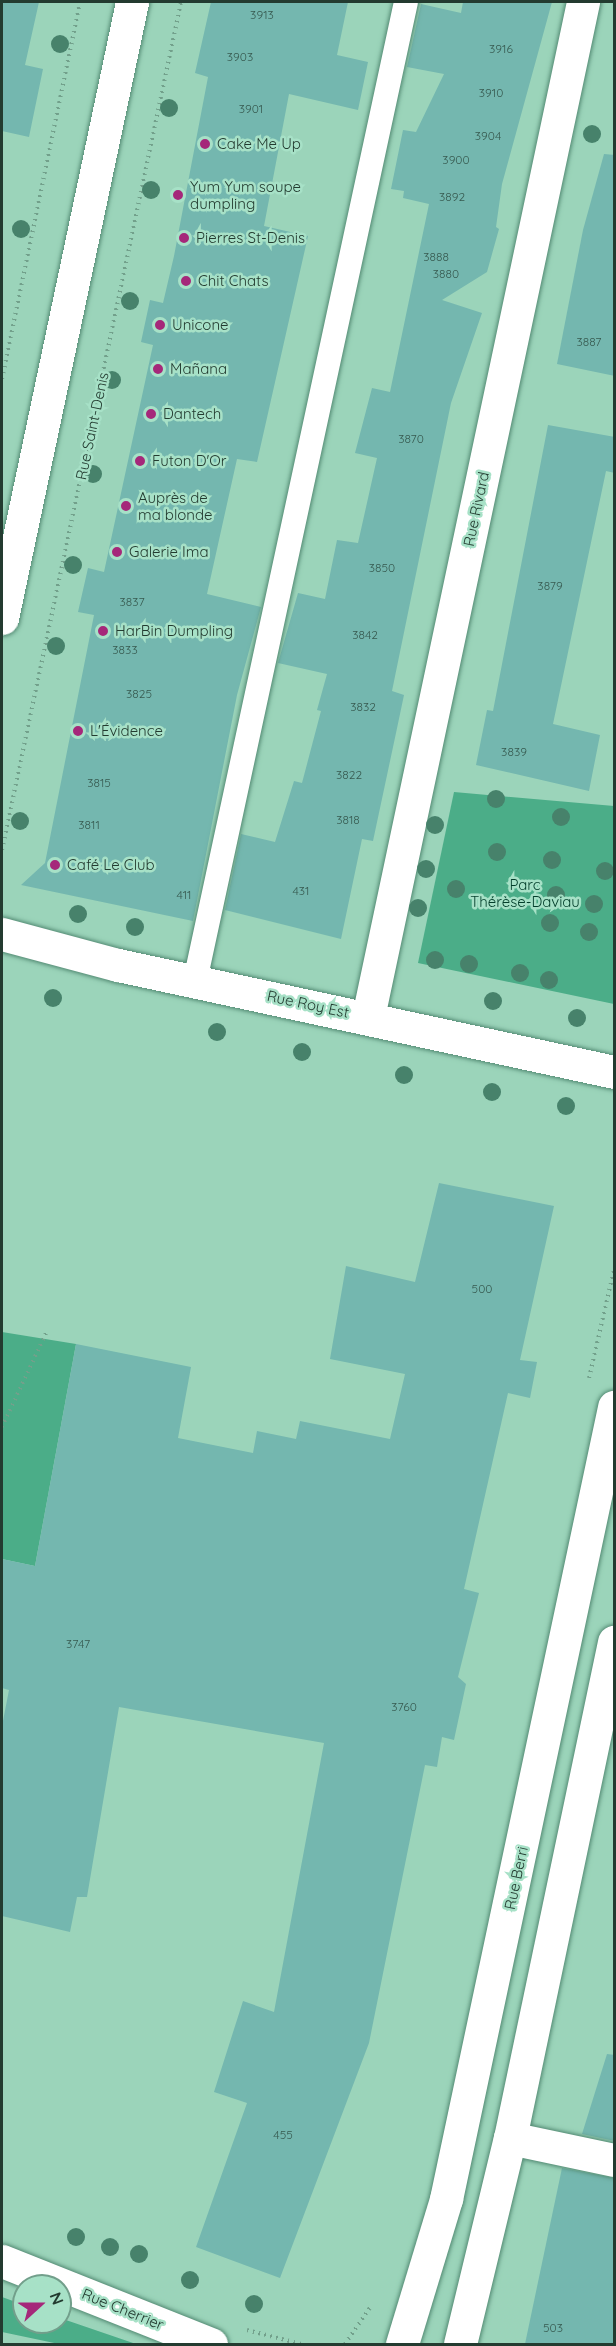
<!DOCTYPE html>
<meta charset="utf-8">
<style>
body{margin:0}
#map{position:relative;width:616px;height:2346px;overflow:hidden;background:#9bd4ba;font-family:Quicksand,sans-serif}
div>[style]{position:absolute}
.green>*{inset:0;background:#4bad88}
.building>*{inset:0;background:#74b7af}
.path>*{height:4px;margin-top:-2px;transform-origin:0;background:repeating-linear-gradient(90deg,#72a08b 0 1.5px,transparent 0 6px)}
.roads{filter:drop-shadow(0 0 2px #538a73) drop-shadow(0 0 2px #538a73)}
.service>*{height:24px;margin:-12px;padding:0 12px;transform-origin:12px;border-radius:12px;background:#fff}
.minor>*{height:33px;margin:-16.5px;padding:0 16.5px;transform-origin:16.5px;border-radius:16.5px;background:#fff}
.tertiary>*{height:33px;margin:-16.5px;padding:0 16.5px;transform-origin:16.5px;border-radius:16.5px;background:#fff}
.secondary>*{height:33px;margin:-16.5px;padding:0 16.5px;transform-origin:16.5px;border-radius:16.5px;background:#fff}
.trees>*{width:18px;height:18px;margin:-9px;border-radius:50%;background:#47826b}
.dots>*{width:16px;height:16px;translate:-50% -50%;box-sizing:border-box;border:3px solid #a7e1c7;border-radius:50%}
span{translate:-50% -50%;white-space:nowrap;text-align:center;line-height:1.15;-webkit-text-stroke:5px #a7e1c7;paint-order:stroke}
.number-label{font-size:12px;color:#375a50}
.number-label span{-webkit-text-stroke-width:0}
.poi-label{font-size:15px;color:#233b30}
.left{translate:0 -50%;text-align:left}
.street-label{font-size:15px;color:#233b30}
.park-label{font-size:15px;color:#033e2b}
.frame{position:absolute;inset:0;border:3px solid #233b30;pointer-events:none}
.north{position:absolute;left:12px;top:2274px;width:60px;height:60px;box-sizing:border-box;background:#a7e1c7;border:2px solid #729f8b;border-radius:50%;rotate:69deg;font-size:16px;font-weight:700;line-height:24px;text-align:center;color:#233b30}
.north::after{content:'';display:block;margin:auto;width:21px;height:27px;background:#a5287a;clip-path:polygon(50% 0,100% 100%,50% 72%,0 100%)}
</style>
<div id="map">
<div class="green">
<i style="clip-path:polygon(454px 792px,614px 806px,614px 1004px,418px 963px)"></i>
<i style="clip-path:polygon(2px 1332px,76px 1344px,35px 1566px,2px 1559px)"></i>
<i style="clip-path:polygon(2px 2297px,24px 2305px,24px 2322px,60px 2322px,60px 2318px,136px 2344px,59px 2344px,2px 2332px)"></i>
</div>
<div class="building">
<i style="clip-path:polygon(2px 2px,39px 2px,25px 65px,43px 69px,29px 137px,2px 131px)"></i>
<i style="clip-path:polygon(211px 2px,348px 2px,337px 55px,368px 62px,358px 110px,289px 94px,264px 226px,308px 236px,257px 462px,237px 459px,207px 594px,261px 607px,237px 695px,193px 921px,21px 885px,45px 863px,94px 615px,78px 612px,88px 568px,104px 572px,153px 345px,141px 342px,150px 300px,163px 303px,174px 256px,208px 77px,195px 73px)"></i>
<i style="clip-path:polygon(463px 2px,552px 2px,502px 184px,496px 227px,499px 229px,487px 272px,442px 300px,482px 313px,451px 403px,392px 691px,404px 695px,396px 733px,373px 841px,362px 839px,341px 939px,225px 910px,241px 834px,275px 842px,294px 781px,302px 783px,321px 711px,317px 710px,327px 674px,278px 663px,298px 593px,325px 599px,337px 540px,358px 543px,377px 458px,355px 453px,372px 388px,390px 392px,429px 204px,403px 198px,404px 191px,391px 189px,403px 130px,416px 132px,444px 74px,407px 67px,421px 4px,461px 13px)"></i>
<i style="clip-path:polygon(604px 154px,615px 155px,615px 376px,557px 364px,583px 230px)"></i>
<i style="clip-path:polygon(548px 425px,615px 437px,615px 473px,606px 471px,553px 724px,600px 735px,589px 791px,476px 765px,487px 710px,493px 711px)"></i>
<i style="clip-path:polygon(439px 1183px,554px 1206px,520px 1360px,537px 1362px,530px 1398px,508px 1393px,464px 1589px,479px 1593px,458px 1677px,466px 1684px,454px 1740px,442px 1737px,437px 1767px,425px 1765px,369px 2043px,280px 2278px,196px 2247px,247px 2103px,214px 2092px,243px 2001px,274px 2012px,324px 1743px,119px 1707px,87px 1897px,77px 1897px,70px 1932px,2px 1916px,2px 1726px,9px 1690px,2px 1688px,2px 1559px,35px 1566px,76px 1344px,191px 1367px,178px 1438px,253px 1453px,257px 1431px,296px 1439px,300px 1421px,390px 1439px,405px 1374px,330px 1359px,346px 1266px,415px 1282px)"></i>
<i style="clip-path:polygon(607px 2054px,615px 2055px,615px 2141px,582px 2134px)"></i>
<i style="clip-path:polygon(562px 2168px,615px 2178px,615px 2344px,525px 2344px)"></i>
</div>
<div class="path">
<i style="left:2px;top:379px;width:385px;rotate:-78.3deg"></i>
<i style="left:2px;top:850px;width:867px;rotate:-78.08deg"></i>
<i style="left:589px;top:1378px;width:111px;rotate:-77deg"></i>
<i style="left:2px;top:1427px;width:106px;rotate:-64.9deg"></i>
<i style="left:247px;top:2330px;width:56px;rotate:14.5deg"></i>
<i style="left:345px;top:2344px;width:46px;rotate:-55.6deg"></i>
</div>
<div class="roads">
<div class="service">
<i style="left:195px;top:981px;width:1001px;rotate:-77.84deg"></i>
</div>
<div class="minor">
<i style="left:368px;top:1017px;width:1038px;rotate:-78.04deg"></i>
<i style="left:510px;top:2138px;width:106px;rotate:11.9deg"></i>
<i style="left:2px;top:2261px;width:225px;rotate:21.7deg"></i>
</div>
<div class="tertiary">
<i style="left:2px;top:934px;width:120px;rotate:15deg"></i>
<i style="left:118px;top:965px;width:507px;rotate:12.17deg"></i>
<i style="left:402px;top:2344px;width:152px;rotate:-73.1deg"></i>
<i style="left:446px;top:2199px;width:810px;rotate:-78.02deg"></i>
<i style="left:460px;top:2344px;width:212px;rotate:-76.4deg"></i>
<i style="left:510px;top:2138px;width:507px;rotate:-78.16deg"></i>
</div>
<div class="secondary">
<i style="left:2px;top:618px;width:630px;rotate:-78.08deg"></i>
</div>
</div>
<div class="trees">
<i style="left:60px;top:44px"></i>
<i style="left:169px;top:108px"></i>
<i style="left:592px;top:134px"></i>
<i style="left:151px;top:190px"></i>
<i style="left:21px;top:229px"></i>
<i style="left:130px;top:301px"></i>
<i style="left:112px;top:380px"></i>
<i style="left:93px;top:474px"></i>
<i style="left:73px;top:565px"></i>
<i style="left:56px;top:646px"></i>
<i style="left:496px;top:799px"></i>
<i style="left:561px;top:817px"></i>
<i style="left:20px;top:821px"></i>
<i style="left:435px;top:825px"></i>
<i style="left:497px;top:852px"></i>
<i style="left:552px;top:860px"></i>
<i style="left:426px;top:869px"></i>
<i style="left:605px;top:871px"></i>
<i style="left:456px;top:889px"></i>
<i style="left:556px;top:895px"></i>
<i style="left:594px;top:904px"></i>
<i style="left:418px;top:908px"></i>
<i style="left:78px;top:914px"></i>
<i style="left:550px;top:923px"></i>
<i style="left:135px;top:927px"></i>
<i style="left:589px;top:932px"></i>
<i style="left:435px;top:960px"></i>
<i style="left:469px;top:964px"></i>
<i style="left:520px;top:973px"></i>
<i style="left:549px;top:980px"></i>
<i style="left:53px;top:998px"></i>
<i style="left:493px;top:1001px"></i>
<i style="left:577px;top:1018px"></i>
<i style="left:217px;top:1032px"></i>
<i style="left:302px;top:1052px"></i>
<i style="left:404px;top:1075px"></i>
<i style="left:492px;top:1092px"></i>
<i style="left:566px;top:1106px"></i>
<i style="left:76px;top:2237px"></i>
<i style="left:110px;top:2247px"></i>
<i style="left:139px;top:2254px"></i>
<i style="left:190px;top:2280px"></i>
<i style="left:254px;top:2304px"></i>
</div>
<div class="dots">
<i style="left:205px;top:144px;background:#a5287a"></i>
<i style="left:178px;top:195px;background:#a5287a"></i>
<i style="left:184px;top:238px;background:#a5287a"></i>
<i style="left:186px;top:281px;background:#a5287a"></i>
<i style="left:160px;top:325px;background:#a5287a"></i>
<i style="left:158px;top:369px;background:#a5287a"></i>
<i style="left:151px;top:414px;background:#a5287a"></i>
<i style="left:140px;top:461px;background:#a5287a"></i>
<i style="left:126px;top:506px;background:#a5287a"></i>
<i style="left:117px;top:552px;background:#a5287a"></i>
<i style="left:103px;top:631px;background:#a5287a"></i>
<i style="left:78px;top:731px;background:#a5287a"></i>
<i style="left:55px;top:865px;background:#a5287a"></i>
</div>
<div class="number-label">
<span style="left:262px;top:15px">3913</span>
<span style="left:501px;top:49px">3916</span>
<span style="left:240px;top:57px">3903</span>
<span style="left:491px;top:93px">3910</span>
<span style="left:251px;top:109px">3901</span>
<span style="left:488px;top:136px">3904</span>
<span style="left:456px;top:160px">3900</span>
<span style="left:452px;top:197px">3892</span>
<span style="left:436px;top:257px">3888</span>
<span style="left:446px;top:274px">3880</span>
<span style="left:589px;top:342px">3887</span>
<span style="left:411px;top:439px">3870</span>
<span style="left:382px;top:568px">3850</span>
<span style="left:550px;top:586px">3879</span>
<span style="left:132px;top:602px">3837</span>
<span style="left:365px;top:635px">3842</span>
<span style="left:125px;top:650px">3833</span>
<span style="left:139px;top:694px">3825</span>
<span style="left:363px;top:707px">3832</span>
<span style="left:514px;top:752px">3839</span>
<span style="left:349px;top:775px">3822</span>
<span style="left:99px;top:783px">3815</span>
<span style="left:348px;top:820px">3818</span>
<span style="left:89px;top:825px">3811</span>
<span style="left:301px;top:891px">431</span>
<span style="left:184px;top:895px">411</span>
<span style="left:482px;top:1289px">500</span>
<span style="left:78px;top:1644px">3747</span>
<span style="left:404px;top:1707px">3760</span>
<span style="left:283px;top:2135px">455</span>
<span style="left:553px;top:2328px">503</span>
</div>
<div class="poi-label">
<span class="left" style="left:217px;top:144px">Cake Me Up</span>
<span class="left" style="left:190px;top:195px">Yum Yum soupe<br>dumpling</span>
<span class="left" style="left:196px;top:238px">Pierres St-Denis</span>
<span class="left" style="left:198px;top:281px">Chit Chats</span>
<span class="left" style="left:172px;top:325px">Unicone</span>
<span class="left" style="left:170px;top:369px">Mañana</span>
<span class="left" style="left:163px;top:414px">Dantech</span>
<span class="left" style="left:152px;top:461px">Futon D'Or</span>
<span class="left" style="left:138px;top:506px">Auprès de<br>ma blonde</span>
<span class="left" style="left:129px;top:552px">Galerie Ima</span>
<span class="left" style="left:115px;top:631px">HarBin Dumpling</span>
<span class="left" style="left:90px;top:731px">L'Évidence</span>
<span class="left" style="left:67px;top:865px">Café Le Club</span>
</div>
<div class="street-label">
<span style="left:92px;top:426px;rotate:-78deg">Rue Saint-Denis</span>
<span style="left:476px;top:509px;rotate:-78deg">Rue Rivard</span>
<span style="left:308px;top:1004px;rotate:12deg">Rue Roy Est</span>
<span style="left:516px;top:1878px;rotate:-78deg">Rue Berri</span>
<span style="left:123px;top:2309px;rotate:22deg">Rue Cherrier</span>
</div>
<div class="park-label">
<span style="left:525px;top:893px">Parc<br>Thérèse-Daviau</span>
</div>
<div class="frame"></div>
<div class="north">N</div>
</div>
